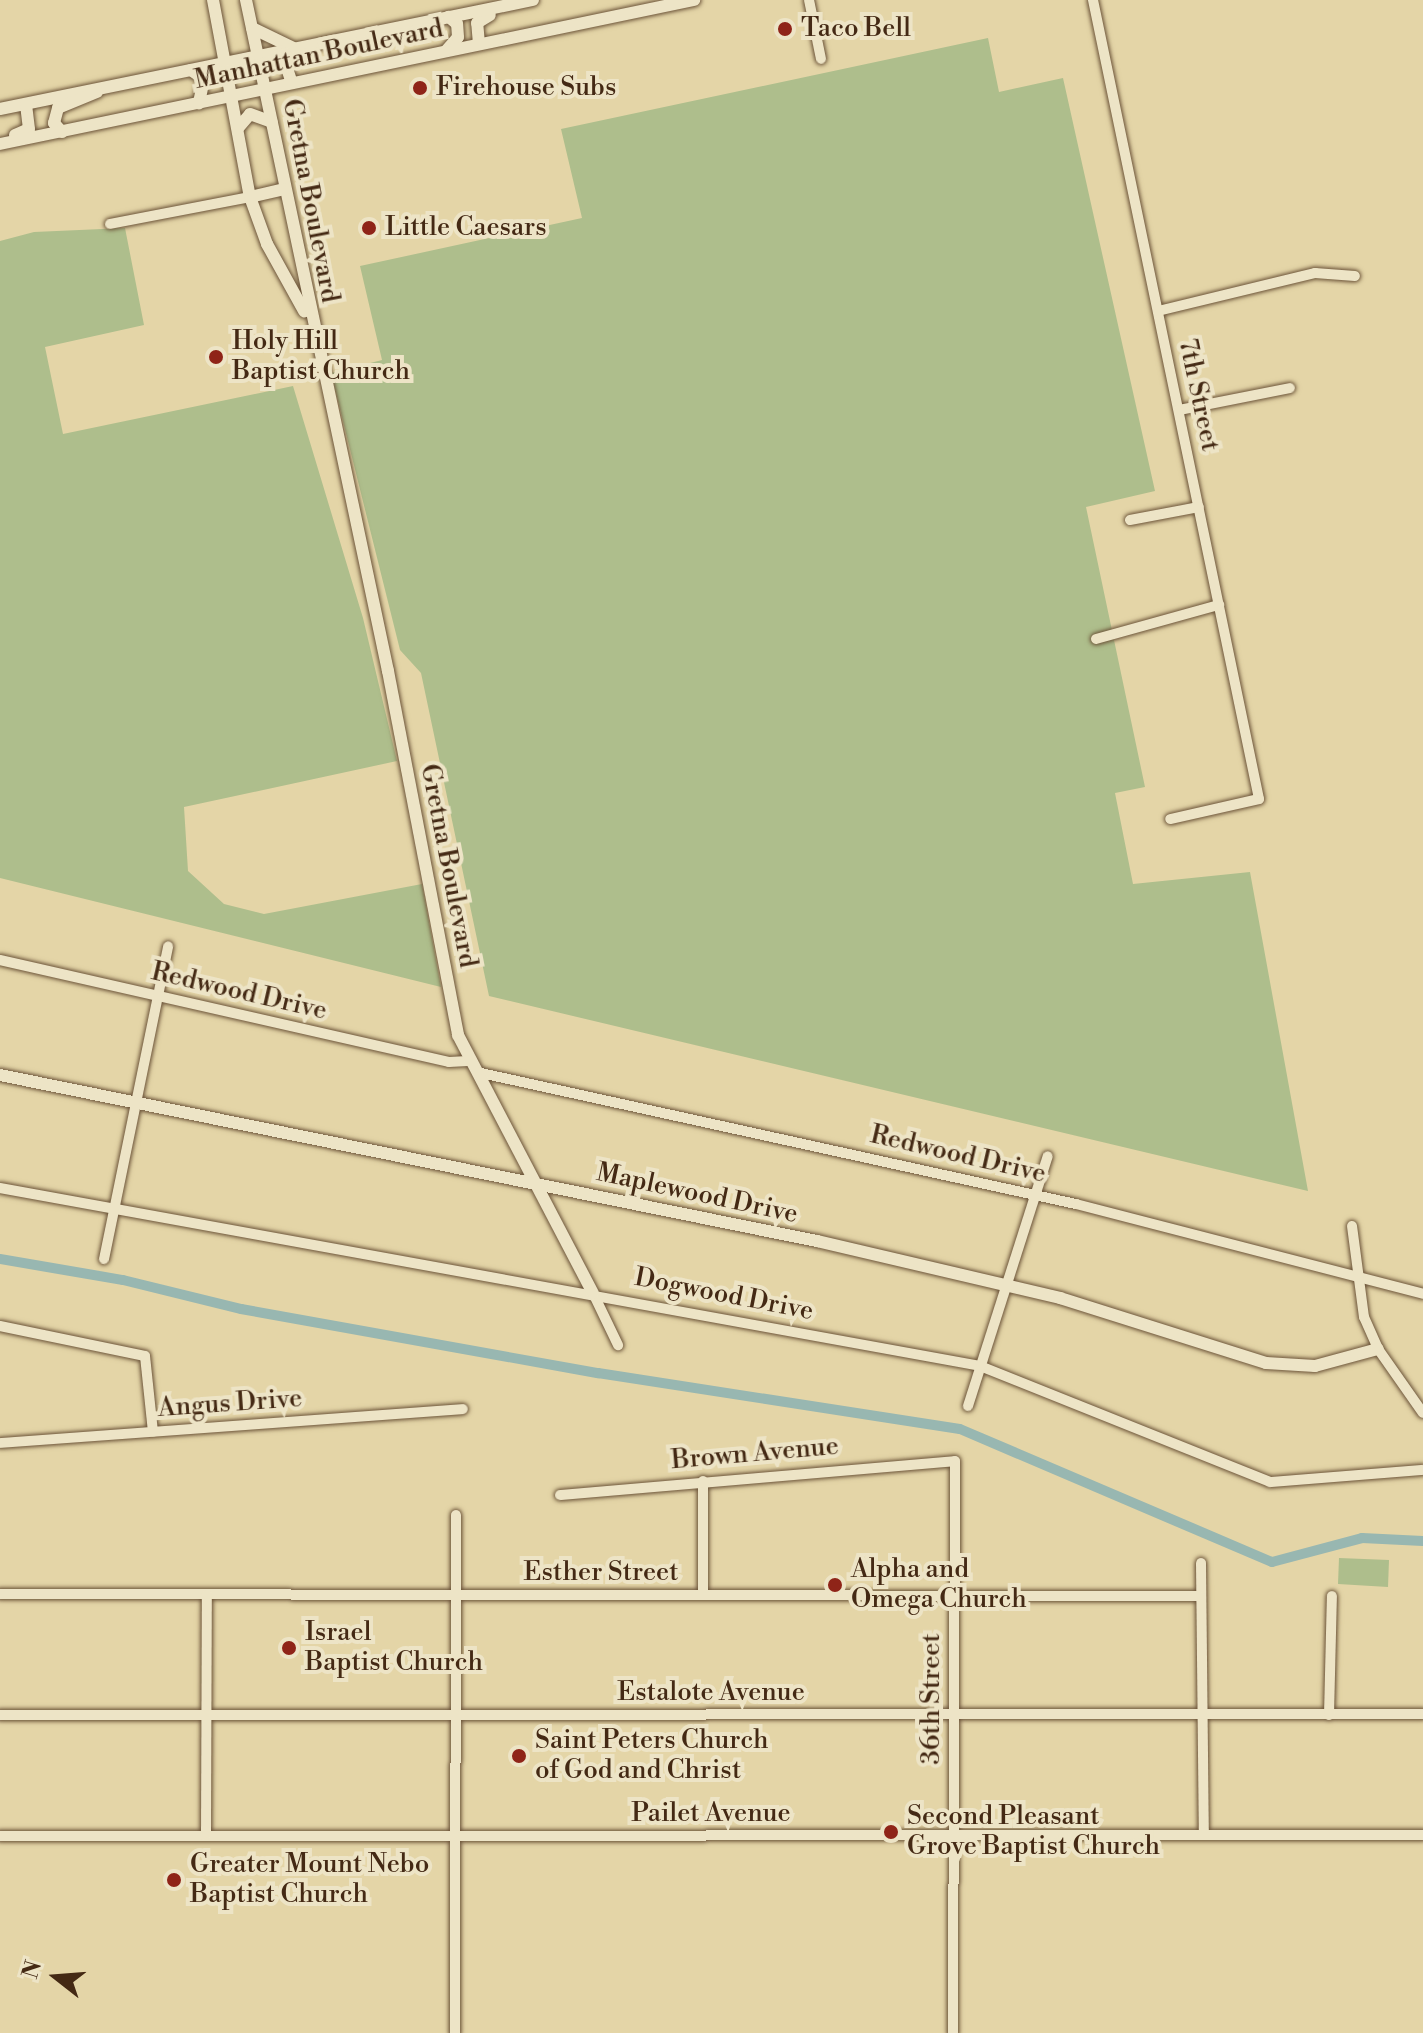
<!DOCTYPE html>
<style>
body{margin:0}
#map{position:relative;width:1423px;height:2033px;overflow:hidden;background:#e4d5a7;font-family:"Libre Bodoni",serif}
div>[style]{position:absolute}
.green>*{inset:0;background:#aebe8c}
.canal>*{height:10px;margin:-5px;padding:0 5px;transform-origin:5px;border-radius:5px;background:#98b7b1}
.roads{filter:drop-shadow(0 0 2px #6c5439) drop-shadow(0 0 2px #6c5439)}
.minor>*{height:10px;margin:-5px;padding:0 5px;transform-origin:5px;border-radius:5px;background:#ede4c6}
.tertiary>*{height:12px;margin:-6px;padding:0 6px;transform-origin:6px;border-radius:6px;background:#ede4c6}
.dots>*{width:22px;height:22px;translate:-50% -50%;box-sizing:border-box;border:4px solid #ede4c6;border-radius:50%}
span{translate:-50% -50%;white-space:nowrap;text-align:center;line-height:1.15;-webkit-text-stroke:8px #ede4c6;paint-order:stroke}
.poi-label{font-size:26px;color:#442914}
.left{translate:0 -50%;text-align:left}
.street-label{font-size:26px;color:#442914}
.north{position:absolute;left:16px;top:1937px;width:80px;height:80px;-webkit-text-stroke:6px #ede4c6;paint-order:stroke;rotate:287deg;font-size:22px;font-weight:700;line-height:32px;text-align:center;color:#442914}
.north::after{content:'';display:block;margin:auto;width:28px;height:36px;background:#442914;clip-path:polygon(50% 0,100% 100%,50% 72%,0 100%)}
</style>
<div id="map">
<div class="green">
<i style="clip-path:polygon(988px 38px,999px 92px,1063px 78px,1155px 491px,1086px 507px,1145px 787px,1115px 793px,1133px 884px,1250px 872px,1308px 1191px,489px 996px,421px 673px,400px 650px,331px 373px,382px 360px,360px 266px,582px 218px,561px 129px)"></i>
<i style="clip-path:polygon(125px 228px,144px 325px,45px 347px,63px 434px,293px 386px,363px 618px,397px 761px,184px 807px,188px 871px,224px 904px,264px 914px,422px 884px,441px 987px,0 878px,0 241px,34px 232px)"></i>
<i style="clip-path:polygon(1339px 1558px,1389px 1560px,1388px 1587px,1338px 1584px)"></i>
</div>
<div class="canal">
<i style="left:0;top:1259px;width:125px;rotate:9.7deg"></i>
<i style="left:123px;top:1280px;width:122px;rotate:13.8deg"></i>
<i style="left:241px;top:1309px;width:363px;rotate:10.2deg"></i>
<i style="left:598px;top:1373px;width:366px;rotate:8.8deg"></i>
<i style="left:960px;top:1429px;width:339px;rotate:23.1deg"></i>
<i style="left:1272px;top:1562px;width:93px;rotate:-14.9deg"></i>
<i style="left:1362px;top:1538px;width:61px;rotate:2.8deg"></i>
</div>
<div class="roads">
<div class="minor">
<i style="left:809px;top:0;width:60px;rotate:78.5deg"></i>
<i style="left:1093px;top:0;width:816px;rotate:78.26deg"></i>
<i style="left:1259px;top:799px;width:91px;rotate:167.3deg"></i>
<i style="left:110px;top:224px;width:143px;rotate:-10.9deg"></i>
<i style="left:1158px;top:311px;width:162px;rotate:-13.6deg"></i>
<i style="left:1315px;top:273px;width:40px;rotate:4.3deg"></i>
<i style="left:1179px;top:410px;width:113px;rotate:-11.2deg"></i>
<i style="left:1130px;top:520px;width:70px;rotate:-10.7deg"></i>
<i style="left:1096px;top:639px;width:128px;rotate:-15.5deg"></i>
<i style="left:0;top:960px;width:460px;rotate:12.8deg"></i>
<i style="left:449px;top:1062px;width:19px;rotate:-3deg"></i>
<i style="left:481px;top:1073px;width:609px;rotate:12.42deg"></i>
<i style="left:1076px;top:1204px;width:358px;rotate:14.5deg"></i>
<i style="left:0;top:1188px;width:996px;rotate:10.29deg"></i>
<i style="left:980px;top:1366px;width:312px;rotate:21.8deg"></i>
<i style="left:1270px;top:1482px;width:153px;rotate:-4.5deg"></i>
<i style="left:1352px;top:1226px;width:92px;rotate:82.5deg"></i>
<i style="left:1364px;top:1317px;width:35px;rotate:66deg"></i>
<i style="left:1378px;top:1349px;width:78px;rotate:54.9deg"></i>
<i style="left:104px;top:1259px;width:319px;rotate:-78.4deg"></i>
<i style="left:593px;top:1293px;width:58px;rotate:64.3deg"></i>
<i style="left:0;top:1326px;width:148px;rotate:11.7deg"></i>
<i style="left:145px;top:1356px;width:76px;rotate:84deg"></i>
<i style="left:968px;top:1406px;width:262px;rotate:-72.3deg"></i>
<i style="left:0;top:1443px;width:464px;rotate:-4.2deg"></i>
<i style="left:703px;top:1481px;width:114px;rotate:90deg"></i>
<i style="left:560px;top:1495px;width:396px;rotate:-4.9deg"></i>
<i style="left:955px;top:1461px;width:572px;rotate:90.2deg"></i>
<i style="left:1201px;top:1563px;width:272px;rotate:89.4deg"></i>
<i style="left:0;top:1594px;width:1201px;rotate:0.1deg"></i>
<i style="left:0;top:1715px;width:1423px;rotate:-0.04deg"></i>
<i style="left:1329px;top:1715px;width:119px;rotate:-88.6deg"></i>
<i style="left:0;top:1836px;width:1423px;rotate:-0.04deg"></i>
<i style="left:206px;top:1836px;width:241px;rotate:-89.8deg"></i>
<i style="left:455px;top:2033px;width:518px;rotate:-89.89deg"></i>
</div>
<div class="tertiary">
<i style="left:213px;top:0;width:200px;rotate:79.4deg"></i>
<i style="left:250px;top:197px;width:50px;rotate:70.1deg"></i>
<i style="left:267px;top:244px;width:77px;rotate:61.1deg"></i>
<i style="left:246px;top:0;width:686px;rotate:78.05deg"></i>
<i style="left:388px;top:671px;width:371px;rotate:79.1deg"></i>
<i style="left:458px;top:1035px;width:291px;rotate:62.4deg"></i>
<i style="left:252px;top:28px;width:51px;rotate:25.6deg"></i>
<i style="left:298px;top:50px;width:19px;rotate:129deg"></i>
<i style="left:286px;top:65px;width:19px;rotate:72deg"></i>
<i style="left:479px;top:44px;width:21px;rotate:-95deg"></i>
<i style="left:477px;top:23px;width:15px;rotate:-32deg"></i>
<i style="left:446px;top:51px;width:18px;rotate:-49deg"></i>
<i style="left:458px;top:37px;width:13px;rotate:-94deg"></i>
<i style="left:457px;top:24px;width:11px;rotate:-139deg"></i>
<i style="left:191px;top:70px;width:16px;rotate:35deg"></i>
<i style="left:204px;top:79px;width:25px;rotate:102deg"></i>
<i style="left:0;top:109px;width:544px;rotate:-11.56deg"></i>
<i style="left:238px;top:128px;width:18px;rotate:-49deg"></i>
<i style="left:250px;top:114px;width:23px;rotate:20deg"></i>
<i style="left:62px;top:132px;width:12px;rotate:-132deg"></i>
<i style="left:54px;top:123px;width:16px;rotate:-75deg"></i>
<i style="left:58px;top:108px;width:42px;rotate:-22.3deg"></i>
<i style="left:15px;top:135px;width:15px;rotate:-23deg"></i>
<i style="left:29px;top:129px;width:25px;rotate:-97deg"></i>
<i style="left:0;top:144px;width:709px;rotate:-11.72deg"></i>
<i style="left:250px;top:197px;width:36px;rotate:-13deg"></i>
<i style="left:0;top:1075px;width:834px;rotate:11.49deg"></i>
<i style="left:817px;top:1241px;width:250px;rotate:13.2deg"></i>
<i style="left:1060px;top:1298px;width:216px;rotate:17.5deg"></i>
<i style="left:1266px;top:1363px;width:49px;rotate:3.5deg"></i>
<i style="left:1315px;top:1366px;width:65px;rotate:-15.1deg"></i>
</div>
</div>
<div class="dots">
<i style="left:785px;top:29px;background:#8f2418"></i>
<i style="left:420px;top:88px;background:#8f2418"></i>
<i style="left:369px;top:228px;background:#8f2418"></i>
<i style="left:216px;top:357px;background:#8f2418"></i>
<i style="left:835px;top:1585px;background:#8f2418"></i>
<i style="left:289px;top:1648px;background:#8f2418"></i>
<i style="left:519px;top:1756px;background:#8f2418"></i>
<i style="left:891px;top:1832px;background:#8f2418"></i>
<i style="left:174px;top:1880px;background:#8f2418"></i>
</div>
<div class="poi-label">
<span class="left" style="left:801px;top:29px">Taco Bell</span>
<span class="left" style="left:436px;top:88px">Firehouse Subs</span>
<span class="left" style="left:385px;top:228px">Little Caesars</span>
<span class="left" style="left:232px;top:357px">Holy Hill<br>Baptist Church</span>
<span class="left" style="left:851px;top:1585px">Alpha and<br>Omega Church</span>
<span class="left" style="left:305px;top:1648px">Israel<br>Baptist Church</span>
<span class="left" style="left:535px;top:1756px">Saint Peters Church<br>of God and Christ</span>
<span class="left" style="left:907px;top:1832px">Second Pleasant<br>Grove Baptist Church</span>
<span class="left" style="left:190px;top:1880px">Greater Mount Nebo<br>Baptist Church</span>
</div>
<div class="street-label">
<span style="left:319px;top:55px;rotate:-12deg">Manhattan Boulevard</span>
<span style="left:310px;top:201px;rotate:79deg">Gretna Boulevard</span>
<span style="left:1198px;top:395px;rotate:78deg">7th Street</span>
<span style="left:448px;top:866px;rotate:79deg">Gretna Boulevard</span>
<span style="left:239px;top:992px;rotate:13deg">Redwood Drive</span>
<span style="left:958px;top:1155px;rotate:13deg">Redwood Drive</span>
<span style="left:697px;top:1194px;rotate:12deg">Maplewood Drive</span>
<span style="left:724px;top:1295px;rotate:11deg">Dogwood Drive</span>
<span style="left:230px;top:1404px;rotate:-4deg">Angus Drive</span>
<span style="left:755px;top:1454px;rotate:-5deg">Brown Avenue</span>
<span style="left:601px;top:1573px">Esther Street</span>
<span style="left:711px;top:1693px">Estalote Avenue</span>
<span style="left:932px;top:1699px;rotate:-90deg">36th Street</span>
<span style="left:711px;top:1814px">Pailet Avenue</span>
</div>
<div class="north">N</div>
</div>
